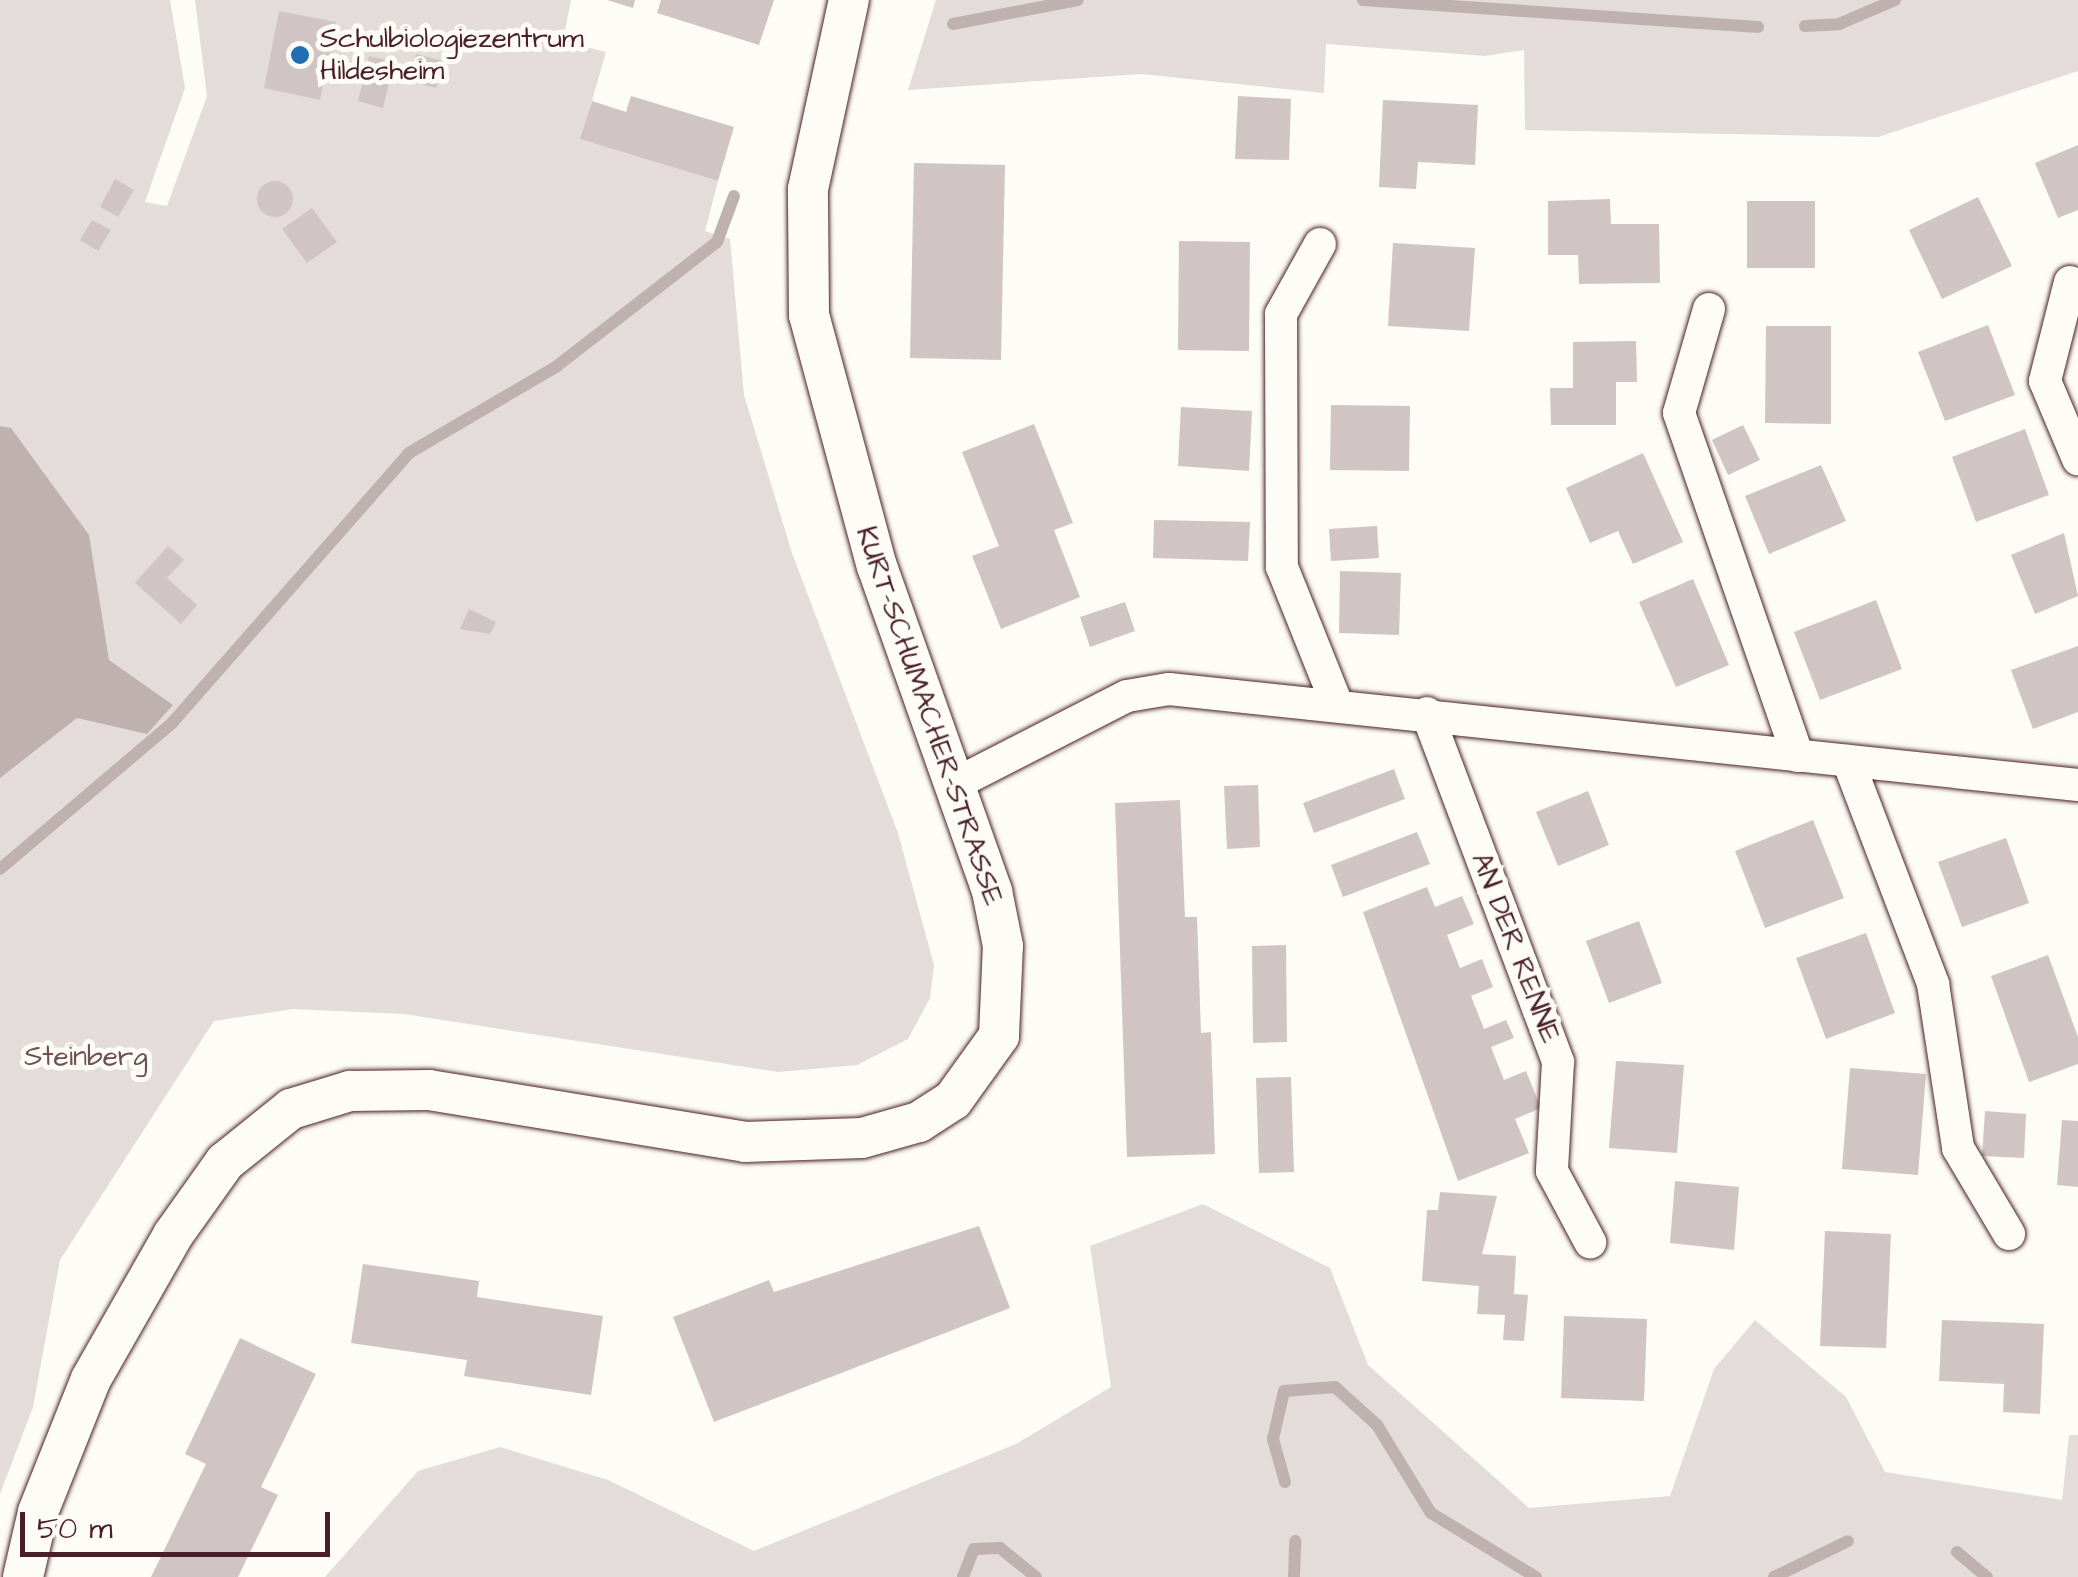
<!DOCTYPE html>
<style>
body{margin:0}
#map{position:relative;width:2078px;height:1577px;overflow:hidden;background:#fdfcf7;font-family:"Architects Daughter",sans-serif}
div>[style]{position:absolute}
.green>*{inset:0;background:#e3dcda}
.water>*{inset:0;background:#c0b1b1}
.stream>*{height:12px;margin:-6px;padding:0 6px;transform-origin:6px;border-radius:6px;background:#c0b1b1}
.building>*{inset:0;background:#d0c5c4}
.round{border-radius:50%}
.roads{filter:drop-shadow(0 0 2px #4a1f2b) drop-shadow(0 0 2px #4a1f2b)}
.minor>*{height:32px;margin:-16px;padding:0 16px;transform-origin:16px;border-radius:16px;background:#fdfcf7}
.tertiary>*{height:40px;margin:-20px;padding:0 20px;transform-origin:20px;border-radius:20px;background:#fdfcf7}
.dots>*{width:28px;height:28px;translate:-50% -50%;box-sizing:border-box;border:5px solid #fdfcf7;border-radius:50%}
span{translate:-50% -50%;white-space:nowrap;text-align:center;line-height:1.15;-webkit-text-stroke:10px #fdfcf7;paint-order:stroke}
.poi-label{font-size:28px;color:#4a1f2b}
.left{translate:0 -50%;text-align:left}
.street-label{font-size:28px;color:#4a1f2b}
.park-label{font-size:28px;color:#704e57}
.scale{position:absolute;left:20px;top:1512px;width:310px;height:45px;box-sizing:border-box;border:5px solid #4a1f2b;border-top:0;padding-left:12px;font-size:30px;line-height:35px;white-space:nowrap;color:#4a1f2b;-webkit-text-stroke:8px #fdfcf7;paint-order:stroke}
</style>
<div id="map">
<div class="green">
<i style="clip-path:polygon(0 0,170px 0,185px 88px,145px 202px,167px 206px,207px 96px,195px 0,571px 0,563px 41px,606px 52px,581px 139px,718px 181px,705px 231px,730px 239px,744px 395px,792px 553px,898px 833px,934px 965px,930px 998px,908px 1039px,857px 1065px,778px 1072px,404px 1014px,293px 1009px,214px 1021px,60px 1260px,33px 1407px,0 1494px)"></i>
<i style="clip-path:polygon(936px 0,2078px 0,2078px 71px,1878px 137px,1525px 130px,1524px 50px,1485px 56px,1326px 44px,1324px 93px,1141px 74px,908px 90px)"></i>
<i style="clip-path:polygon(1203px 1204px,1330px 1268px,1368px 1365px,1529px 1508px,1670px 1496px,1714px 1369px,1755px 1320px,1846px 1397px,1885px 1472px,2062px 1500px,2069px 1435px,2078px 1435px,2078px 1577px,325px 1577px,418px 1471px,500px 1447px,608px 1480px,754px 1551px,1016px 1444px,1111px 1387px,1090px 1246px)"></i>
</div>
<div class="water">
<i style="clip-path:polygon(0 426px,11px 428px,89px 535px,109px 660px,173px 705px,147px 734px,77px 718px,0 778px)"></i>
</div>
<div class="stream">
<i style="left:1363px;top:0;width:396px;rotate:3.9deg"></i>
<i style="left:953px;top:24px;width:127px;rotate:-10.9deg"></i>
<i style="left:1805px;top:26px;width:34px;rotate:-3deg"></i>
<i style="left:1839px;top:24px;width:61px;rotate:-23.2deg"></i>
<i style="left:0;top:869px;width:226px;rotate:-40.3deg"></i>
<i style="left:172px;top:723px;width:359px;rotate:-48.7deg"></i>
<i style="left:409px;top:453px;width:172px;rotate:-30.4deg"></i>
<i style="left:557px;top:366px;width:202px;rotate:-37.8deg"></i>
<i style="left:717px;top:242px;width:49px;rotate:-69.7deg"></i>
<i style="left:1285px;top:1482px;width:45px;rotate:-105.6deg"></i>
<i style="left:1273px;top:1439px;width:49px;rotate:-77.1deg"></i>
<i style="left:1284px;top:1391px;width:51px;rotate:-4.5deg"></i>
<i style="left:1335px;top:1387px;width:57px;rotate:42.1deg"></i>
<i style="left:1377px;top:1425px;width:103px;rotate:58.5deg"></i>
<i style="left:1431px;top:1513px;width:123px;rotate:31.4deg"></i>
<i style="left:1957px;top:1552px;width:39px;rotate:40deg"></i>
<i style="left:963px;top:1577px;width:30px;rotate:-69deg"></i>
<i style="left:974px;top:1549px;width:26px;rotate:-2deg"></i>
<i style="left:1000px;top:1548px;width:46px;rotate:38.9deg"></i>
<i style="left:1294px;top:1577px;width:36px;rotate:-88deg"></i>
<i style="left:1774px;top:1577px;width:82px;rotate:-25.9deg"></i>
</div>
<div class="building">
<i style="clip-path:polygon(607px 0,635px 0,633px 8px)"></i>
<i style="clip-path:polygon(661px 0,774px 0,759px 45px,657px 13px)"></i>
<i style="clip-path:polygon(279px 11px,336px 22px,320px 100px,264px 88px)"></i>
<i style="clip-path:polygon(416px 54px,443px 61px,436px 88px,409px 81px)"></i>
<i style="clip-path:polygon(369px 56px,394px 62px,383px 108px,358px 101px)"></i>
<i style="clip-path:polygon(631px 96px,734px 127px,718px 181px,580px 139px,592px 101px,626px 112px)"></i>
<i style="clip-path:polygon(1238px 96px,1291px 99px,1289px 160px,1235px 159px)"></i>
<i style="clip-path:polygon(1383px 100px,1478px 105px,1475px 165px,1418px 162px,1416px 189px,1379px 187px)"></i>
<i style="clip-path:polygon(2078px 145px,2078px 210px,2058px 218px,2035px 163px)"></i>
<i style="clip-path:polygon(914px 163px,1005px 165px,1001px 360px,910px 358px)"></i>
<i style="clip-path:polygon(115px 179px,134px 190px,118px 217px,100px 207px)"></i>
<i class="round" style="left:257px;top:181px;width:36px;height:36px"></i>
<i style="clip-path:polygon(1978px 197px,2012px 266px,1942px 299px,1909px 230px)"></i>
<i style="clip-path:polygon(1610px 199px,1611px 224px,1659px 224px,1660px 283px,1579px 284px,1578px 255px,1548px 255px,1548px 201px)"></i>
<i style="clip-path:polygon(1747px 201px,1815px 201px,1815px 268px,1747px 268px)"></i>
<i style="clip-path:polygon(312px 208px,337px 242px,307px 263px,282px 229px)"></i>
<i style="clip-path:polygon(92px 220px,111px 230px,98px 251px,80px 240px)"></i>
<i style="clip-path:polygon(1179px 241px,1250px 242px,1249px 351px,1178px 350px)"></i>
<i style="clip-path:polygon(1393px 243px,1475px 248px,1469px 331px,1388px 326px)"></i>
<i style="clip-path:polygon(1988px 325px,2015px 395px,1945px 421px,1918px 352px)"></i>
<i style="clip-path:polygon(1766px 326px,1831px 326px,1831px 424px,1765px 423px)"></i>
<i style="clip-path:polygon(1636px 341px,1637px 382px,1616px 382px,1616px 425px,1551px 425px,1550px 388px,1573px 388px,1573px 342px)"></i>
<i style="clip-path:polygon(1331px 405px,1410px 406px,1409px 471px,1330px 470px)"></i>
<i style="clip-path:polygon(1181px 407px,1252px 411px,1249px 471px,1178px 466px)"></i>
<i style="clip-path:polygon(1034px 424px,1073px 523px,1054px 530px,1080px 597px,1001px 629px,972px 556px,999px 546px,962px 452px)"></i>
<i style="clip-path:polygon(1743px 425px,1760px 460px,1728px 475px,1712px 440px)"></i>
<i style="clip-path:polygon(2025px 429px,2049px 495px,1976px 522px,1952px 457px)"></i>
<i style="clip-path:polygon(1643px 453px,1683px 542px,1633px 564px,1618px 531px,1590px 543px,1566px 488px)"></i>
<i style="clip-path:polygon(1821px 465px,1846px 521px,1769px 554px,1745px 496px)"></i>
<i style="clip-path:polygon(1154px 520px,1250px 522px,1248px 561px,1153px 558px)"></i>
<i style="clip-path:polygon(1377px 526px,1379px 558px,1331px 561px,1329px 529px)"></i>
<i style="clip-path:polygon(2064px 533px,2078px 596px,2035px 614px,2011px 555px)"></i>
<i style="clip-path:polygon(168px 546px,184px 560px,167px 578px,197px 605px,181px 624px,135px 583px)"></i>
<i style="clip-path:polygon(1340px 571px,1401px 573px,1399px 635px,1339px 633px)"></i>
<i style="clip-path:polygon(1693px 579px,1729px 665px,1676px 687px,1639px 602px)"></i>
<i style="clip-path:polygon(1876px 600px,1902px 669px,1820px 700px,1794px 632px)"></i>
<i style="clip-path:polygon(1125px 602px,1135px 631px,1090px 647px,1080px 617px)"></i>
<i style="clip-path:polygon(469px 609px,496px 622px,490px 634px,460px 629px)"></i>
<i style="clip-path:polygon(2078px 646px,2078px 712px,2033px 729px,2011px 670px)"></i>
<i style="clip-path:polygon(1394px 769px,1405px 799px,1314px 833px,1303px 803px)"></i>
<i style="clip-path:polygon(1258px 785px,1260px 847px,1227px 849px,1224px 786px)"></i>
<i style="clip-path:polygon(1588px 791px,1609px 845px,1558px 866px,1536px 812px)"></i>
<i style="clip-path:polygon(1180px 800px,1185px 917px,1197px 917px,1201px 1033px,1211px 1032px,1215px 1154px,1127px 1157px,1115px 803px)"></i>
<i style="clip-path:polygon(1813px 820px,1844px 898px,1765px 928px,1735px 851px)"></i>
<i style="clip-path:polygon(1417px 832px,1430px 864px,1343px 897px,1331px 865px)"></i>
<i style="clip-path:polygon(2006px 838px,2029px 903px,1962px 927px,1938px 862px)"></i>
<i style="clip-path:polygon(1427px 887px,1435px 907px,1462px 896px,1474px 924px,1447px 935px,1460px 968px,1482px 959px,1493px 987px,1471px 996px,1484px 1029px,1506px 1020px,1514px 1038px,1491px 1047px,1504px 1080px,1526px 1071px,1541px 1108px,1515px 1119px,1529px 1153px,1458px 1181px,1363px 912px)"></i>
<i style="clip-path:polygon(1639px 921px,1662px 983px,1609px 1003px,1586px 941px)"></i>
<i style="clip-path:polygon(1866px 933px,1895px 1013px,1826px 1039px,1796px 958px)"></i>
<i style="clip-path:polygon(1286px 945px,1287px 1042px,1253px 1043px,1252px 946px)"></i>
<i style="clip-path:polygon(2048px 955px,2078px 1037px,2078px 1064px,2029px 1082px,1991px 976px)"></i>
<i style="clip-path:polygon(1616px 1061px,1684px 1065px,1677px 1153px,1609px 1148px)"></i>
<i style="clip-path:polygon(1850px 1068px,1926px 1074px,1918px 1175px,1842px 1169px)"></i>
<i style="clip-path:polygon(1291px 1077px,1294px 1172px,1259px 1173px,1256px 1078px)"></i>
<i style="clip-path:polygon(1985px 1111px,2026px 1114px,2024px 1158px,1982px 1156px)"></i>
<i style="clip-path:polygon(2062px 1120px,2078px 1121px,2078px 1187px,2057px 1185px)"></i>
<i style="clip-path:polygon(1675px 1181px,1739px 1187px,1734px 1250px,1670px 1243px)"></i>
<i style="clip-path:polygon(1440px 1192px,1497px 1196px,1482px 1254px,1516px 1256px,1514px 1294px,1528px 1295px,1524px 1341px,1503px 1340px,1505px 1315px,1477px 1314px,1479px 1286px,1422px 1281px,1427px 1210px,1438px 1210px)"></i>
<i style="clip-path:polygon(979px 1226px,1010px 1308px,714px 1422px,673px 1317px,769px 1280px,774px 1292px)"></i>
<i style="clip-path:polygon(1825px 1231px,1891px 1234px,1886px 1348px,1820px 1346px)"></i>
<i style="clip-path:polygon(363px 1264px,479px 1281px,477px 1297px,603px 1316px,591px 1395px,464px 1376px,467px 1360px,351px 1343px)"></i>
<i style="clip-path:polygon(1564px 1316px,1647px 1319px,1644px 1401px,1561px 1398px)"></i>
<i style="clip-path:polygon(1942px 1320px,2044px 1324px,2040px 1414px,2003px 1412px,2004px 1384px,1939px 1381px)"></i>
<i style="clip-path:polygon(240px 1338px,316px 1374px,261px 1487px,278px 1495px,238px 1577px,151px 1577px,206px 1464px,185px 1454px)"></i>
</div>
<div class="roads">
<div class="minor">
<i style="left:1320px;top:244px;width:80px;rotate:119.1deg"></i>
<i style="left:1281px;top:314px;width:253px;rotate:89.8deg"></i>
<i style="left:1282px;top:567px;width:145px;rotate:68.2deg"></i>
<i style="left:2070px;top:282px;width:102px;rotate:104.2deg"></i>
<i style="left:2045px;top:381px;width:85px;rotate:67.1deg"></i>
<i style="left:1709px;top:309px;width:108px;rotate:106.1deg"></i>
<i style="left:1679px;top:413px;width:363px;rotate:70.9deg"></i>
<i style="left:1427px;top:713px;width:373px;rotate:69.4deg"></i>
<i style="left:1558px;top:1062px;width:109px;rotate:93.2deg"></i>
<i style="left:1552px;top:1171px;width:81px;rotate:61.8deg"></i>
<i style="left:1848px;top:761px;width:239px;rotate:69.1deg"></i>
<i style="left:1933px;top:984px;width:166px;rotate:81.3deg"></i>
<i style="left:1958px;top:1148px;width:100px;rotate:59.3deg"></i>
<i style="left:955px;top:784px;width:193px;rotate:-27.1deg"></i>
<i style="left:1127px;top:696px;width:43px;rotate:-9.5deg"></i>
<i style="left:1169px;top:689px;width:914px;rotate:6.03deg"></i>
</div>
<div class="tertiary">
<i style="left:23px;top:1577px;width:67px;rotate:-77deg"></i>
<i style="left:38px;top:1512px;width:143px;rotate:-68.3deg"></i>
<i style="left:91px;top:1379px;width:166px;rotate:-60.3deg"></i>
<i style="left:173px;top:1235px;width:90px;rotate:-54.5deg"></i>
<i style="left:225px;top:1162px;width:85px;rotate:-38.8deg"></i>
<i style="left:291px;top:1109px;width:62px;rotate:-17deg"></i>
<i style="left:350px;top:1091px;width:79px;rotate:-0.7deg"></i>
<i style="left:429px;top:1090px;width:320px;rotate:9.3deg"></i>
<i style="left:745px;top:1142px;width:117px;rotate:-2deg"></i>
<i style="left:862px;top:1138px;width:59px;rotate:-15.7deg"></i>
<i style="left:919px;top:1122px;width:40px;rotate:-32.9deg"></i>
<i style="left:953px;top:1100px;width:79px;rotate:-54.3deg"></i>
<i style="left:999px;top:1036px;width:90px;rotate:-87.5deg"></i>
<i style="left:1003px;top:946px;width:56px;rotate:-101.3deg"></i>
<i style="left:992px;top:891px;width:344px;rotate:-109.5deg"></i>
<i style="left:877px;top:567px;width:261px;rotate:-105.1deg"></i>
<i style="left:809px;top:315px;width:126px;rotate:-90.5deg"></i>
<i style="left:808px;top:189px;width:193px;rotate:-77.8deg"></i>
</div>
</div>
<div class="dots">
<i style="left:300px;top:55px;background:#1f6fb2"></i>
</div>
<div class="poi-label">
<span class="left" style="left:320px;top:55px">Schulbiologiezentrum<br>Hildesheim</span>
</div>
<div class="street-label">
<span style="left:929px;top:716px;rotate:71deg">KURT-SCHUMACHER-STRASSE</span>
<span style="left:1515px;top:948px;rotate:69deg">AN DER RENNE</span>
</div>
<div class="park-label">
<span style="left:86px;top:1057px">Steinberg</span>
</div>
<div class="scale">50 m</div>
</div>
